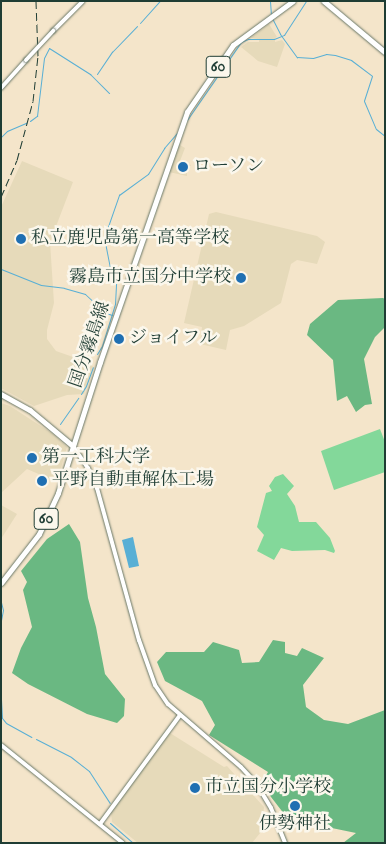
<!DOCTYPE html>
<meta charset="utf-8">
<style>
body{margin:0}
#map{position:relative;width:386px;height:844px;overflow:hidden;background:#f4e5ca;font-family:"IM FELL English","Noto Serif JP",serif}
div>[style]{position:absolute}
.built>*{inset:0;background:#e6daba}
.green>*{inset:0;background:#83d89a}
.forest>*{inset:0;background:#6ab882}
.water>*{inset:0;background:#58afd5}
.stream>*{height:1px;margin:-0.5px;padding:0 0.5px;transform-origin:0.5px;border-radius:0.5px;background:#58afd5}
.roads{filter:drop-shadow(0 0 1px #6a7868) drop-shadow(0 0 1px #6a7868)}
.tertiary>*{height:4px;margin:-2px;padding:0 2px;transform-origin:2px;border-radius:2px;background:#fff}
.secondary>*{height:4.5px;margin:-2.25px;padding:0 2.25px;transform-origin:2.25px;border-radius:2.25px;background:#fff}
.primary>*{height:5px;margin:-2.5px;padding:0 2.5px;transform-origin:2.5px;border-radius:2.5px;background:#fff}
.rail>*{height:1px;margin-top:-0.5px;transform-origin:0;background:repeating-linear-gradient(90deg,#1f3d34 0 8px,transparent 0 12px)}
.bridges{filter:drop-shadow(0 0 1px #6a7868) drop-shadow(0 0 1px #6a7868)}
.tertiary-bridge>*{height:4px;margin:-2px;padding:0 2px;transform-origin:2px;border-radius:2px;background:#fff}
.dots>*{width:14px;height:14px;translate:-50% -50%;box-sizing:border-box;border:2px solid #fbf7ec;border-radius:50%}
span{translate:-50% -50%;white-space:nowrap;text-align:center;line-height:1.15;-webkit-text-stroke:5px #fbf7ec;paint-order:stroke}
.shield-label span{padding:1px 4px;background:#fbf7ec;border:1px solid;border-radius:4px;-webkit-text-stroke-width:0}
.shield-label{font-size:16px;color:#1f3d34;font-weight:700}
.poi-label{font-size:18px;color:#1f3d34}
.left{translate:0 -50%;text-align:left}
.right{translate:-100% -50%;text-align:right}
.street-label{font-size:18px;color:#1f3d34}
.frame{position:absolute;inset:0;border:2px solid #1f3d34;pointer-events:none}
</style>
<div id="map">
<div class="built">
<i style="clip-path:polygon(269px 24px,277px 37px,275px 38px,275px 42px,282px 40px,285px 44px,277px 67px,258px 61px,241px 47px,248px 42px,259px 42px,259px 39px,251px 38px)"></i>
<i style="clip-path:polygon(178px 144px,185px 148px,180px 161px,191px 165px,187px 170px,187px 176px,169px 172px)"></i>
<i style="clip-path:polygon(22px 161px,73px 182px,50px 242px,54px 303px,47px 330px,47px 339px,56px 351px,90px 363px,93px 367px,84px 394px,67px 395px,34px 406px,1px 388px,1px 207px)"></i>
<i style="clip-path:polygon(216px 212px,317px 236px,325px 242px,317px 264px,297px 260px,291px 264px,281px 303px,244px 326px,230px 330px,226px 350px,200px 344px,202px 327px,184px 323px,209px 214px)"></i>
<i style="clip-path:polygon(1px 403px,10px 406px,53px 434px,67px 447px,57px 482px,27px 469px,1px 493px)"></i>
<i style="clip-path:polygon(1px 505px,17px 514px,1px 539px)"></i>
<i style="clip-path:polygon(170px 733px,224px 767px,227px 766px,264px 807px,261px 832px,252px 843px,138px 843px,112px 822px,111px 812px)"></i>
</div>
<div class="green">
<i style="clip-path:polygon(380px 429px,385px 442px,385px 472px,334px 490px,321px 451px)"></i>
<i style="clip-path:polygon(283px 474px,294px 486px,287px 494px,295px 506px,299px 522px,316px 522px,330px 538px,335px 551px,334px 553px,325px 550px,292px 551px,281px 548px,274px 560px,257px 551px,264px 535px,257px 527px,266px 493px,272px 491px,269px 486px,275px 477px)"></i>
</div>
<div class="forest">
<i style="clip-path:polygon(383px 298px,385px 299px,385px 327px,375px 337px,364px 359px,372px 404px,365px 405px,356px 412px,347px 396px,337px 401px,333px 360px,307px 335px,310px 324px,338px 300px)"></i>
<i style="clip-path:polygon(69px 524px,80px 542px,88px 598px,96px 627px,105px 674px,125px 699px,124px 716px,117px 723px,87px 714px,28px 684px,12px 673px,21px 648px,32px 627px,23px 590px,27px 582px,21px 571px,47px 539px)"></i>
<i style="clip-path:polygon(273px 640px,285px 642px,285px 653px,297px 656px,302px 648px,324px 658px,303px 685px,306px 707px,324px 720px,348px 724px,385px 710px,385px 843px,343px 843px,356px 833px,288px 819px,261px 784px,268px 772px,209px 735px,215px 725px,202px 701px,165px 681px,157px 662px,166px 652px,204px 652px,213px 642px,239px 650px,242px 663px,259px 662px)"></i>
</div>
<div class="water">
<i style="clip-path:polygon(133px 537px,139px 566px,129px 568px,122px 540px)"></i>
</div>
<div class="stream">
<i style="left:270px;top:1px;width:13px;rotate:86deg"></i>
<i style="left:272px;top:18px;width:18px;rotate:63deg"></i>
<i style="left:280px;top:34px;width:29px;rotate:54deg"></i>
<i style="left:297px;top:57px;width:16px;rotate:4deg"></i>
<i style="left:313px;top:58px;width:14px;rotate:-17deg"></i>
<i style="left:326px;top:54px;width:9px;rotate:6deg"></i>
<i style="left:335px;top:55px;width:17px;rotate:17deg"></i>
<i style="left:351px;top:60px;width:26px;rotate:37deg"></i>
<i style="left:372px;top:76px;width:26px;rotate:108deg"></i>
<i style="left:364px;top:101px;width:30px;rotate:67deg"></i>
<i style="left:376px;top:129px;width:11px;rotate:38deg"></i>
<i style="left:140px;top:23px;width:30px;rotate:-48deg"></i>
<i style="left:97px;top:74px;width:27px;rotate:-56deg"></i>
<i style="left:112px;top:52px;width:36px;rotate:-46deg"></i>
<i style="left:187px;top:120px;width:95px;rotate:-55.3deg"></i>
<i style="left:241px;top:42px;width:8px;rotate:-23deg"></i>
<i style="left:248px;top:39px;width:26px"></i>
<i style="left:274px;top:39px;width:11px;rotate:-22deg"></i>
<i style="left:284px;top:35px;width:40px;rotate:-57.1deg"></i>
<i style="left:30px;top:121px;width:9px;rotate:-36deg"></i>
<i style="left:37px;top:116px;width:58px;rotate:-83.1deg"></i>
<i style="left:44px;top:58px;width:11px;rotate:-63deg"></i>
<i style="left:49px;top:48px;width:49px;rotate:32.4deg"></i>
<i style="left:90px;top:74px;width:27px;rotate:45deg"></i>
<i style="left:1px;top:137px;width:8px;rotate:-45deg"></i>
<i style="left:7px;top:131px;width:21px;rotate:-23deg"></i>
<i style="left:1px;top:269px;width:43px;rotate:21.8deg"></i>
<i style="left:41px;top:285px;width:23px;rotate:7deg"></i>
<i style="left:64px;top:288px;width:22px;rotate:16deg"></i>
<i style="left:85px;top:294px;width:26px;rotate:43deg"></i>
<i style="left:104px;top:312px;width:9px;rotate:21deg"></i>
<i style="left:97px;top:354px;width:9px;rotate:-58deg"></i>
<i style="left:102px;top:346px;width:44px;rotate:-72.8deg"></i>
<i style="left:115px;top:304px;width:22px;rotate:-87deg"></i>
<i style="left:116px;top:282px;width:15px;rotate:-113deg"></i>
<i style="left:110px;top:268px;width:31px;rotate:-101deg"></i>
<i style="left:104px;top:238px;width:46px;rotate:-70.8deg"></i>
<i style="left:119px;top:195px;width:36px;rotate:-36deg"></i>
<i style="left:148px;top:174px;width:31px;rotate:-58deg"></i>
<i style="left:164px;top:148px;width:20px;rotate:-49deg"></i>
<i style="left:81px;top:394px;width:9px;rotate:-58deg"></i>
<i style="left:86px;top:386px;width:20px;rotate:-70deg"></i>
<i style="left:60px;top:424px;width:32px;rotate:-55deg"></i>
<i style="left:1px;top:602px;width:8px;rotate:76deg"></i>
<i style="left:3px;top:610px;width:10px;rotate:101deg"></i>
<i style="left:1px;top:699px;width:19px;rotate:87deg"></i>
<i style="left:2px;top:718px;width:6px;rotate:51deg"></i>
<i style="left:6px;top:723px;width:29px;rotate:29deg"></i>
<i style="left:36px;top:739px;width:39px;rotate:27deg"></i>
<i style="left:71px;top:757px;width:23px;rotate:38deg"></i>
<i style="left:89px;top:771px;width:38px;rotate:57deg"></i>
<i style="left:110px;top:823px;width:30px;rotate:41deg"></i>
</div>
<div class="roads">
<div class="tertiary">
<i style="left:53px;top:31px;width:42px;rotate:-45deg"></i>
<i style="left:1px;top:88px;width:38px;rotate:-48deg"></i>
<i style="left:73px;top:446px;width:27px;rotate:56deg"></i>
<i style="left:88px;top:468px;width:22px;rotate:66deg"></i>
<i style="left:97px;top:488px;width:158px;rotate:74.6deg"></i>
<i style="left:139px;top:640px;width:48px;rotate:70.4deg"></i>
<i style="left:155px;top:685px;width:23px;rotate:56deg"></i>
<i style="left:168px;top:704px;width:96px;rotate:40.8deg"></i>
<i style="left:241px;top:767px;width:22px;rotate:47deg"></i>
<i style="left:256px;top:783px;width:29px;rotate:59deg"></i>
<i style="left:271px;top:808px;width:38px;rotate:68deg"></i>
<i style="left:1px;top:745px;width:156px;rotate:38.8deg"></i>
<i style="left:100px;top:824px;width:135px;rotate:-53.7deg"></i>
</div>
<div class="secondary">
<i style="left:324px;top:1px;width:80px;rotate:39.9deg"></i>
<i style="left:1px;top:394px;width:33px;rotate:29deg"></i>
<i style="left:30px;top:410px;width:55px;rotate:39.8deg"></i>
</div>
<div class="primary">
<i style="left:1px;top:583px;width:62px;rotate:-52.2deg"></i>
<i style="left:39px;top:534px;width:45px;rotate:-65.1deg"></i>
<i style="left:58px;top:493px;width:138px;rotate:-72.2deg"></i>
<i style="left:100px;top:362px;width:265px;rotate:-70.8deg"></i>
<i style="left:187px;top:112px;width:81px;rotate:-55.5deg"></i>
<i style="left:233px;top:45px;width:74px;rotate:-36.3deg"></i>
</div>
</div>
<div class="rail">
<i style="left:1px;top:197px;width:40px;rotate:-66.6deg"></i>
<i style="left:17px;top:160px;width:61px;rotate:-74.8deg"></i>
<i style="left:33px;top:101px;width:45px;rotate:-83.7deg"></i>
<i style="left:38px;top:56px;width:55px;rotate:-92.1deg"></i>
</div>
<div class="bridges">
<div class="tertiary-bridge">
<i style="left:26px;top:60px;width:40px;rotate:-47deg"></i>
</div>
</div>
<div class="dots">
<i style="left:183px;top:167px;background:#1f6fb2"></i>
<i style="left:21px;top:239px;background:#1f6fb2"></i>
<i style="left:241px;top:278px;background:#1f6fb2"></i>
<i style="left:119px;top:339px;background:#1f6fb2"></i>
<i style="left:32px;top:458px;background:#1f6fb2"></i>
<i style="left:42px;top:481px;background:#1f6fb2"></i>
<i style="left:195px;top:788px;background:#1f6fb2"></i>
<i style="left:295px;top:806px;background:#1f6fb2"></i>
</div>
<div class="shield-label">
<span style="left:218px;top:67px">60</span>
<span style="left:46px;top:519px">60</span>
</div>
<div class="poi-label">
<span class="left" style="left:193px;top:167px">ローソン</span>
<span class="left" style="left:31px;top:239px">私立鹿児島第一高等学校</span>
<span class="right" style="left:231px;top:278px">霧島市立国分中学校</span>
<span class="left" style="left:129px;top:339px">ジョイフル</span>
<span class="left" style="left:42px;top:458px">第一工科大学</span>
<span class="left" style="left:52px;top:481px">平野自動車解体工場</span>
<span class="left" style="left:205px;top:788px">市立国分小学校</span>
<span style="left:295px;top:825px">伊勢神社</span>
</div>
<div class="street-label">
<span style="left:91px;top:345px;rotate:-71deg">国分霧島線</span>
</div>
<div class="frame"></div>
</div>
